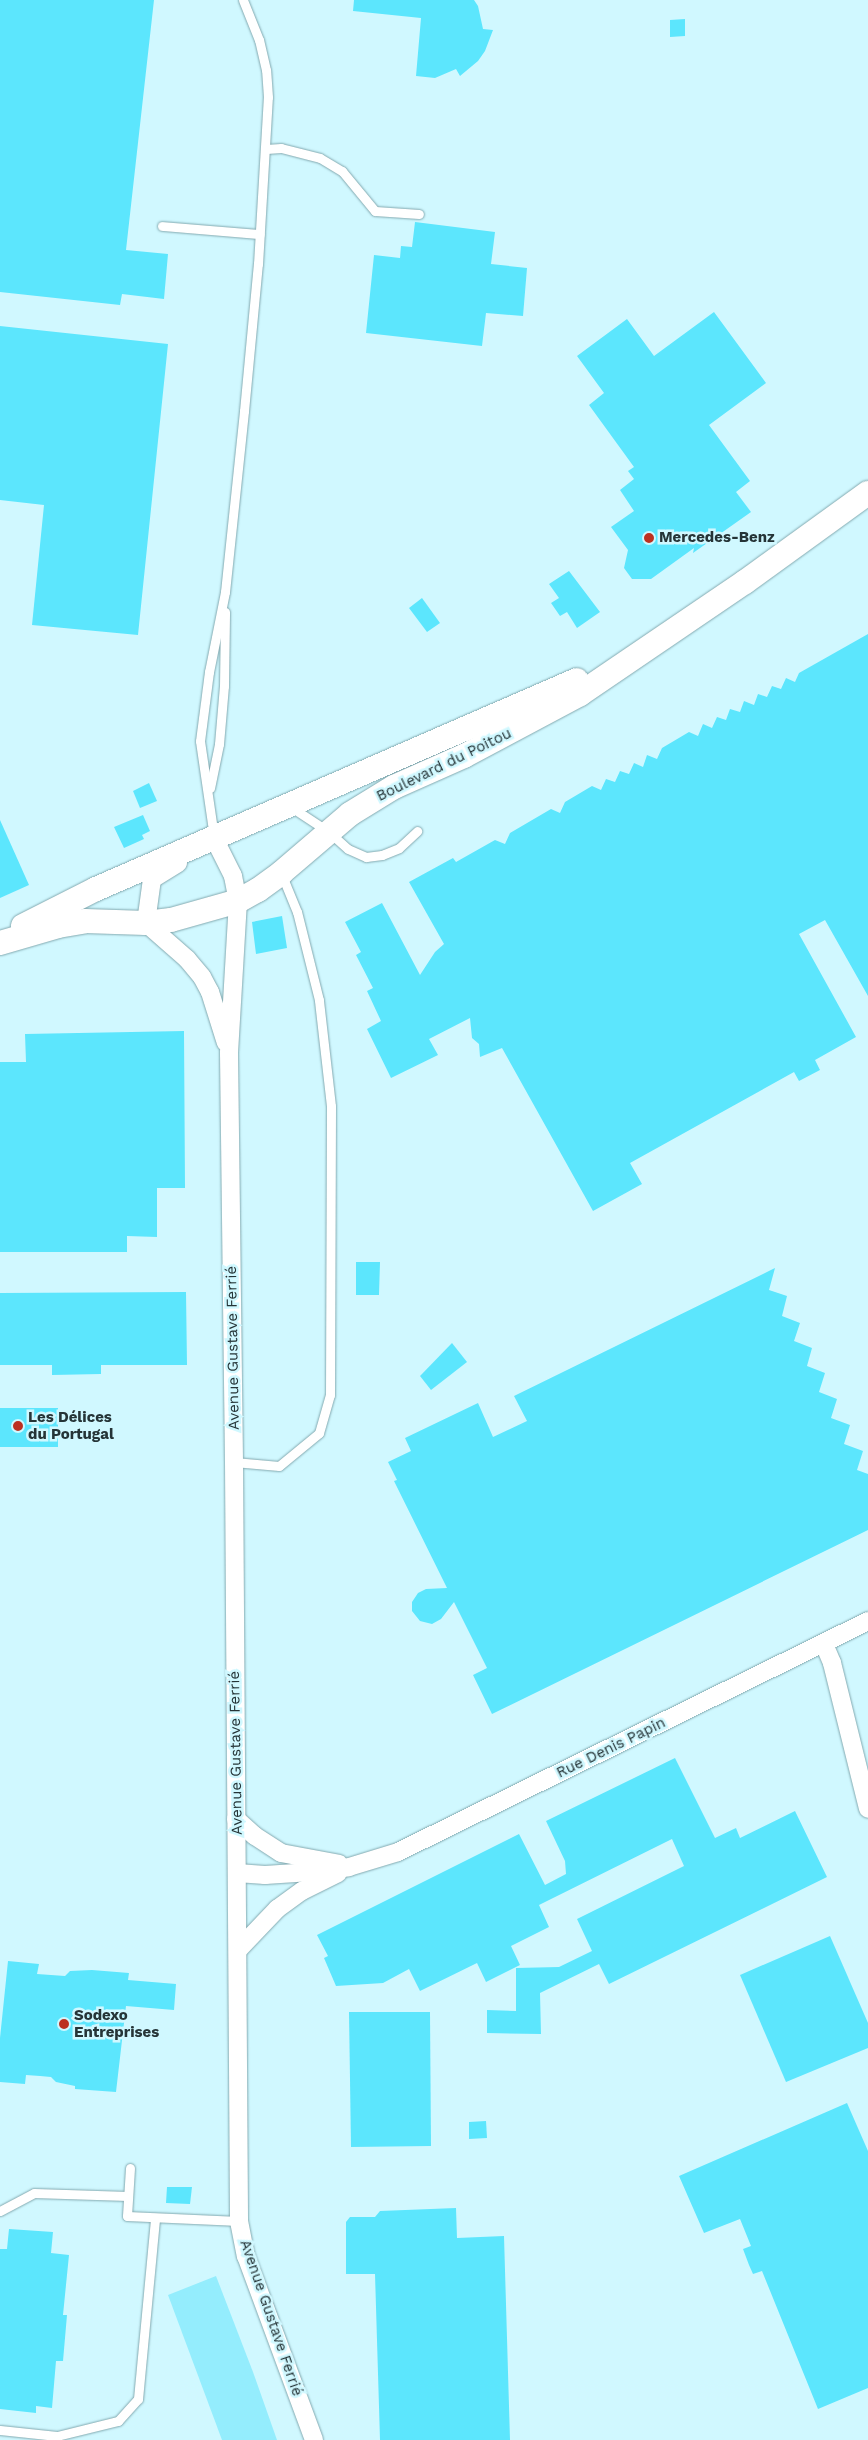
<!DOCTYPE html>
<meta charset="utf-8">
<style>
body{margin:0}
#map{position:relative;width:868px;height:2440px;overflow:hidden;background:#d0f8ff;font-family:"Work Sans",sans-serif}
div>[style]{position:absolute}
.green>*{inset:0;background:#94edfd}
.building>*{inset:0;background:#5ce6fd}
.roads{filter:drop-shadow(0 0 1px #83a9b0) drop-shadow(0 0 1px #83a9b0)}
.service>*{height:9px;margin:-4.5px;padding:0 4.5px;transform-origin:4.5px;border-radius:4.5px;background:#fff}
.minor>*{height:18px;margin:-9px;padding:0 9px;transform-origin:9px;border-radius:9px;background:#fff}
.secondary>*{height:24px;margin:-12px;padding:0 12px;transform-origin:12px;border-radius:12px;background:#fff}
.dots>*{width:14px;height:14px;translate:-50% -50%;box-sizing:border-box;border:2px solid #d0f8ff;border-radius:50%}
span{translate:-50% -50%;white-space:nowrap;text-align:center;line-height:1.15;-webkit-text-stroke:5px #d0f8ff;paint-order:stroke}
.poi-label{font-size:15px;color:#253437;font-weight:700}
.left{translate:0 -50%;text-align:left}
.street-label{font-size:15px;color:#253437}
</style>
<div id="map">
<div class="green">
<i style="clip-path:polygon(216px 2276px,253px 2372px,277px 2440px,222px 2440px,168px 2295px)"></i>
</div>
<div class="building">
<i style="clip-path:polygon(0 0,154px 0,126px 250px,168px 254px,164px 299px,122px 294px,120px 305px,0 292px)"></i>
<i style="clip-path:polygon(354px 0,474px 0,478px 6px,483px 29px,493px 30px,485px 51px,478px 61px,460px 76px,456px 69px,435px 78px,416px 76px,421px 18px,353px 11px)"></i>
<i style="clip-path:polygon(685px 19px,685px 36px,670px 37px,670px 20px)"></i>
<i style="clip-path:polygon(415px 222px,495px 232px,491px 264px,527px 268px,523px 316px,486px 313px,482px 346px,366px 333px,374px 255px,400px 258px,401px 246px,412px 247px)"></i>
<i style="clip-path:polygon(714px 312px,766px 383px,709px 425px,750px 481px,736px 492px,751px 512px,693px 553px,694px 548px,651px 579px,632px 579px,624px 568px,628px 550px,611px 527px,634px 511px,620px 490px,634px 479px,628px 471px,634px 467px,589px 405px,604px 393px,577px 356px,627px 319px,654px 356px)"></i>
<i style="clip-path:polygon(0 326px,168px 344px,138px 635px,32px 625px,44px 505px,0 500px)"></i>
<i style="clip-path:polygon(569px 571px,600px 612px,577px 628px,567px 612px,560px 616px,551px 603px,559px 598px,549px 584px)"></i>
<i style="clip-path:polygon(422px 598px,440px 623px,427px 632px,409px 608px)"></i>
<i style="clip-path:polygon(868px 634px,868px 996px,825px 920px,799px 934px,856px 1037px,815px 1060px,820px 1070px,799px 1081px,794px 1072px,630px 1163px,642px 1184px,593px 1211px,502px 1048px,480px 1057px,479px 1044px,472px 1038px,470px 1018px,429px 1039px,438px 1055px,391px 1078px,367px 1029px,381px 1021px,367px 991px,373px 988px,356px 955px,361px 952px,345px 922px,382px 903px,420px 975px,435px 952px,444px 944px,409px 882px,453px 858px,456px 862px,495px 840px,505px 844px,510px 833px,551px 809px,560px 813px,565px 802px,592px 786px,601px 790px,606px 779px,615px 782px,620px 771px,629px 774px,634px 763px,643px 767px,647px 755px,657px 759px,662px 748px,689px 732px,698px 736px,703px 724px,712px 728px,717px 717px,726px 720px,730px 709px,740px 712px,744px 701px,754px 705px,758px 694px,767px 697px,772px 686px,781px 689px,786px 678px,795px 682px,799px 673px)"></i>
<i style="clip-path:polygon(149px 783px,157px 801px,140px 808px,133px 791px)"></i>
<i style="clip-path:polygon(143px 815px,150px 831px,142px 835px,144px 839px,124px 848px,114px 827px)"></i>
<i style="clip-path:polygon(0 820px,29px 885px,0 898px)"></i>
<i style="clip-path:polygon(282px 916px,287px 948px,256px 954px,252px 922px)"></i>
<i style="clip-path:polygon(184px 1031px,185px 1188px,157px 1188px,157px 1237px,127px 1236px,127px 1252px,0 1252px,0 1062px,26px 1062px,25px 1034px)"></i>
<i style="clip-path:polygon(356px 1262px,380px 1262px,379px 1295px,356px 1295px)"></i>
<i style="clip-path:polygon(775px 1268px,769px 1290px,787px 1296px,782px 1316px,800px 1323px,794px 1341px,812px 1348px,807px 1366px,825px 1373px,819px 1392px,837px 1399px,831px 1418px,850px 1425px,844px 1444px,863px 1451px,857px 1470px,868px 1474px,868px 1530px,492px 1714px,473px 1675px,487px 1668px,454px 1602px,441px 1619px,432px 1624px,420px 1621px,412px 1611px,412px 1602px,418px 1593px,426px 1589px,447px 1588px,394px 1481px,397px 1480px,388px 1462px,411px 1451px,405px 1438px,478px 1403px,493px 1437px,527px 1421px,514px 1396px)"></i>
<i style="clip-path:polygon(186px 1292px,187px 1365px,101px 1365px,101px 1374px,52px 1375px,52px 1365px,0 1365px,0 1293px)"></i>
<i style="clip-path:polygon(452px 1343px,467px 1362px,431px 1390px,420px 1376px)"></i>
<i style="clip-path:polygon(0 1408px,58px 1408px,58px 1447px,0 1447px)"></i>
<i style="clip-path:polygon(675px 1758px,715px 1838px,736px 1828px,740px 1838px,795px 1811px,827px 1877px,609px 1984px,599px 1964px,540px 1993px,541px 2034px,487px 2033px,487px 2010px,516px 2011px,516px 1968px,559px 1967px,592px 1951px,577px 1919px,684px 1866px,672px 1839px,539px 1905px,549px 1927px,511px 1946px,520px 1965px,486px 1982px,477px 1963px,420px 1991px,409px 1969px,383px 1983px,336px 1986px,324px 1958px,328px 1956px,317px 1935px,519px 1834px,545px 1885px,566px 1874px,565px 1861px,546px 1821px)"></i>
<i style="clip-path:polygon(830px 1936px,868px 2023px,868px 2048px,786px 2082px,740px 1975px)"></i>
<i style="clip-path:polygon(8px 1961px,39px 1964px,37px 1974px,65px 1976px,70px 1971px,92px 1970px,129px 1973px,128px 1980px,176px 1984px,174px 2010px,126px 2006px,116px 2092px,75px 2089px,75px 2086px,56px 2082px,51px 2077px,40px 2076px,26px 2075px,25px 2084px,0 2082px,0 2038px)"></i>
<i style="clip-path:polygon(349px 2012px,430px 2012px,431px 2146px,351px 2147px)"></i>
<i style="clip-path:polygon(847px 2103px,868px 2151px,868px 2388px,818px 2409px,762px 2271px,753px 2274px,749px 2265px,743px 2249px,751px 2246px,740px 2219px,704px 2233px,679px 2176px)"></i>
<i style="clip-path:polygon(486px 2121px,487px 2138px,469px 2139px,469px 2122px)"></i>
<i style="clip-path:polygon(167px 2187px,192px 2187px,190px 2204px,166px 2203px)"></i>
<i style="clip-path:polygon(456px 2208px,457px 2238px,504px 2236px,510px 2440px,380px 2440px,375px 2274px,346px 2274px,346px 2222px,350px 2217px,375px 2217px,380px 2211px)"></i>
<i style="clip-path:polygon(9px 2229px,53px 2232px,51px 2253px,69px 2255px,63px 2315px,67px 2315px,63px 2361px,56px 2361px,52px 2408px,36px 2406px,36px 2413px,0 2409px,0 2249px,7px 2249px)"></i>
</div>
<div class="roads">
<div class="service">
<i style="left:266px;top:149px;width:15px;rotate:-4deg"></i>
<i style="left:281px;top:148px;width:40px;rotate:14.4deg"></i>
<i style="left:320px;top:158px;width:26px;rotate:31deg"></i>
<i style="left:342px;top:171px;width:52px;rotate:50.5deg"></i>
<i style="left:375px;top:211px;width:44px;rotate:3.9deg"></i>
<i style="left:162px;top:226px;width:98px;rotate:4.7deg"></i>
<i style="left:210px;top:788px;width:45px;rotate:-78.4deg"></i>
<i style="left:219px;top:744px;width:58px;rotate:-85.1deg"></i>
<i style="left:224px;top:686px;width:74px;rotate:-89.2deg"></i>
<i style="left:291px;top:807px;width:45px;rotate:33.3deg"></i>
<i style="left:329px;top:832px;width:25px;rotate:42deg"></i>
<i style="left:348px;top:849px;width:20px;rotate:24deg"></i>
<i style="left:366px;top:857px;width:16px;rotate:-7deg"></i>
<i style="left:382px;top:855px;width:18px;rotate:-22deg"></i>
<i style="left:399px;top:848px;width:25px;rotate:-43deg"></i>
<i style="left:214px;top:837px;width:97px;rotate:-98.3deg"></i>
<i style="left:200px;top:741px;width:70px;rotate:-82.6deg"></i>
<i style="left:209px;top:672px;width:82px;rotate:-78.7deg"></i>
<i style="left:225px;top:592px;width:182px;rotate:-84deg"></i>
<i style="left:244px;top:411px;width:148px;rotate:-84.6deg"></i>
<i style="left:258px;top:264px;width:167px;rotate:-86.6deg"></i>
<i style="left:268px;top:97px;width:27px;rotate:-94deg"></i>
<i style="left:266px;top:70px;width:31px;rotate:-103deg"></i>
<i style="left:259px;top:40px;width:43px;rotate:-111.8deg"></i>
<i style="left:234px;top:1462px;width:45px;rotate:5.1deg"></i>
<i style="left:279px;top:1466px;width:52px;rotate:-39.5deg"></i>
<i style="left:319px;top:1433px;width:40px;rotate:-74deg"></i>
<i style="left:330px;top:1395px;width:289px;rotate:-89.8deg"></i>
<i style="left:331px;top:1106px;width:107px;rotate:-96.5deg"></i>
<i style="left:319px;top:1000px;width:91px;rotate:-104deg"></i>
<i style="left:297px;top:912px;width:42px;rotate:-112.3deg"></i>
<i style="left:130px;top:2168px;width:48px;rotate:93.6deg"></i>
<i style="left:127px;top:2216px;width:112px;rotate:2.6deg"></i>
<i style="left:0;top:2211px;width:38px;rotate:-28deg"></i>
<i style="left:34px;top:2193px;width:94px;rotate:1.8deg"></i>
<i style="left:0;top:2430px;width:57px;rotate:6deg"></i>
<i style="left:57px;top:2440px;width:4px;rotate:-90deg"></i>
<i style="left:57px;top:2436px;width:63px;rotate:-13.8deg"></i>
<i style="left:118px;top:2421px;width:30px;rotate:-48deg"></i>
<i style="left:138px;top:2399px;width:182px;rotate:-84.6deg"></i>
</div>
<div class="minor">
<i style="left:214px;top:838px;width:42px;rotate:63.4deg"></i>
<i style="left:233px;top:876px;width:25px;rotate:79deg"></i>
<i style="left:238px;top:901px;width:152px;rotate:93.4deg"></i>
<i style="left:229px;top:1053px;width:409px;rotate:89.3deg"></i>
<i style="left:234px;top:1462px;width:759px;rotate:89.62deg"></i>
<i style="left:239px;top:2221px;width:36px;rotate:79deg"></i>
<i style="left:246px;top:2256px;width:196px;rotate:69.7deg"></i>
<i style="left:178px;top:863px;width:31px;rotate:148deg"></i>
<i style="left:152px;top:879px;width:44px;rotate:97.8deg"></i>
<i style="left:146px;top:923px;width:55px;rotate:41.3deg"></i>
<i style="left:187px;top:959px;width:23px;rotate:50deg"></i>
<i style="left:202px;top:977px;width:17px;rotate:62deg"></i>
<i style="left:210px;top:992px;width:53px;rotate:72.6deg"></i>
<i style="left:824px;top:1644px;width:21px;rotate:67deg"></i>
<i style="left:832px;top:1663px;width:150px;rotate:76.1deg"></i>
<i style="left:236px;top:1819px;width:25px;rotate:42deg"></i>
<i style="left:255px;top:1836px;width:31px;rotate:33deg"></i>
<i style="left:281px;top:1853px;width:59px;rotate:10.7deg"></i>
<i style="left:237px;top:1873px;width:28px;rotate:4deg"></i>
<i style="left:265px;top:1875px;width:46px;rotate:-3.7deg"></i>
<i style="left:311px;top:1872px;width:38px;rotate:-7deg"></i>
<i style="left:349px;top:1867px;width:51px;rotate:-17deg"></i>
<i style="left:398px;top:1852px;width:524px;rotate:-26.17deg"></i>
<i style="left:238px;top:1950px;width:57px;rotate:-46.4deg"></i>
<i style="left:277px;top:1909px;width:31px;rotate:-36deg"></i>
<i style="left:302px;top:1891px;width:40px;rotate:-26.6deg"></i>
</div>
<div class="secondary">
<i style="left:23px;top:926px;width:82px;rotate:-26.9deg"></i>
<i style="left:96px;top:889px;width:524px;rotate:-23.49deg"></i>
<i style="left:0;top:943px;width:60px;rotate:-16.3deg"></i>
<i style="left:58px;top:926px;width:27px;rotate:-10deg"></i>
<i style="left:85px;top:921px;width:61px;rotate:1.9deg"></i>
<i style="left:146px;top:923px;width:25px;rotate:-7deg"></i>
<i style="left:171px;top:920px;width:70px;rotate:-15.8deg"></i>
<i style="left:238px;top:901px;width:23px;rotate:-29deg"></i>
<i style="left:258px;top:890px;width:29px;rotate:-36deg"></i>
<i style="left:281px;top:873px;width:91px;rotate:-40.5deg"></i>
<i style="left:350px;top:814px;width:52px;rotate:-31.5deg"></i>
<i style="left:394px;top:787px;width:77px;rotate:-23.9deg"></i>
<i style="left:464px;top:756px;width:132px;rotate:-28.1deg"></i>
<i style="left:580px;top:694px;width:199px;rotate:-34.2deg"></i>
<i style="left:745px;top:582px;width:152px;rotate:-35.9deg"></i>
</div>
</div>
<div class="dots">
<i style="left:649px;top:538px;background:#bc3020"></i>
<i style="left:18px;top:1426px;background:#bc3020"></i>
<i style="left:64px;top:2024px;background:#bc3020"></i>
</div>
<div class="poi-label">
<span class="left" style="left:659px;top:538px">Mercedes-Benz</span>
<span class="left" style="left:28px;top:1426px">Les Délices<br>du Portugal</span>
<span class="left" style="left:74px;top:2024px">Sodexo<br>Entreprises</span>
</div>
<div class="street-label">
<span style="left:444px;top:765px;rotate:-26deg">Boulevard du Poitou</span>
<span style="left:233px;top:1348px;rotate:-91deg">Avenue Gustave Ferrié</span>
<span style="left:611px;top:1748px;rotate:-26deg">Rue Denis Papin</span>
<span style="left:236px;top:1753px;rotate:-91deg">Avenue Gustave Ferrié</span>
<span style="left:271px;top:2318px;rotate:71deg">Avenue Gustave Ferrié</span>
</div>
</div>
